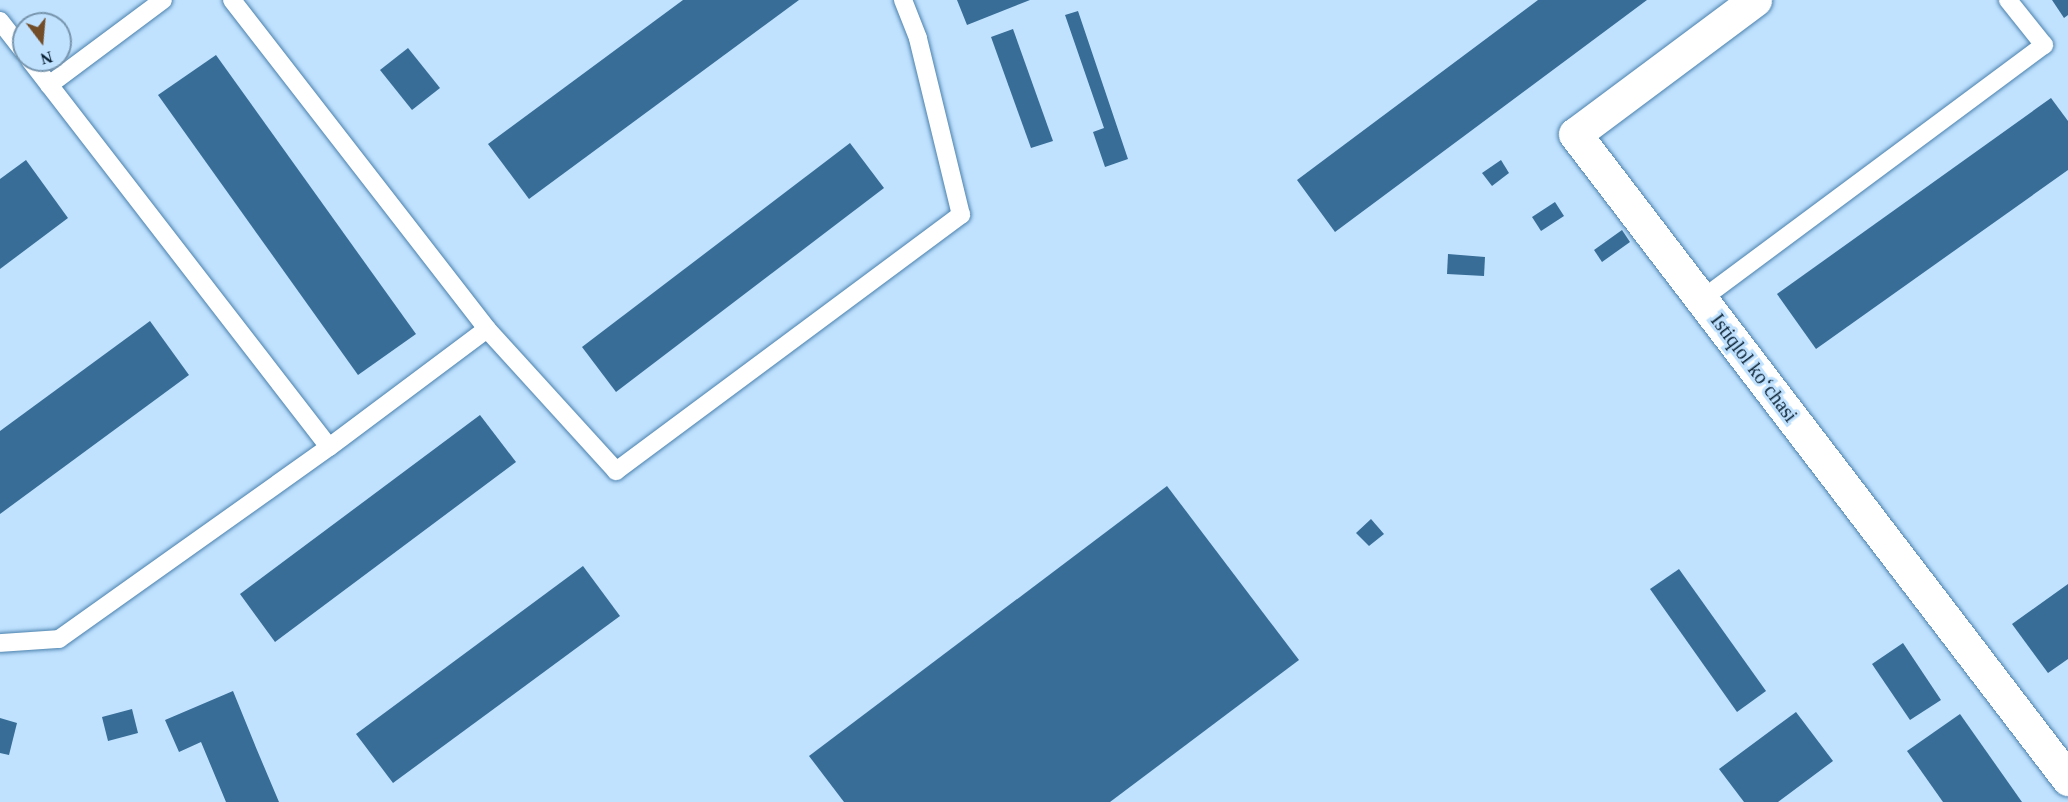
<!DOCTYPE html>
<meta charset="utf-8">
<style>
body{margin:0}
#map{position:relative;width:2068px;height:802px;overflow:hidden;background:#c0e2ff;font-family:Georgia,serif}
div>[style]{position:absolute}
.building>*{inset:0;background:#376d97}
.roads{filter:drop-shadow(0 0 2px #4b81ad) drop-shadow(0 0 2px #4b81ad)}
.lane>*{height:18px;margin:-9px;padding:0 9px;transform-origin:9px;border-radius:9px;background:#fff}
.street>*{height:33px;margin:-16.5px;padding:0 16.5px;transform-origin:16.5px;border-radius:16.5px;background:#fff}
span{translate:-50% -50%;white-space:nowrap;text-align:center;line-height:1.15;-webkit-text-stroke:6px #c0e2ff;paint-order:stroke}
.street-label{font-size:20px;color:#0a2133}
.north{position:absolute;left:12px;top:12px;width:60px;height:60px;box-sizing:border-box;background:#c0e2ff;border:2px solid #7795ad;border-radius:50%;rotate:164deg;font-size:16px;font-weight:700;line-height:24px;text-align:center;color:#0a2133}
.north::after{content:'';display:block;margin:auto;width:21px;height:27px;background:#724d28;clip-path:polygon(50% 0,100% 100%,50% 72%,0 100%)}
</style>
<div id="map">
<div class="building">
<i style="clip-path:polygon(683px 0,799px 0,529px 199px,488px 144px)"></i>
<i style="clip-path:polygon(957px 0,1030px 0,967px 25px)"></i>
<i style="clip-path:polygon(1538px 0,1647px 0,1335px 232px,1297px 180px)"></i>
<i style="clip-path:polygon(2052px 0,2068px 0,2068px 15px,2064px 18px)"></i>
<i style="clip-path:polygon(1078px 11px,1128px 159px,1105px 167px,1093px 132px,1104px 128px,1065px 15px)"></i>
<i style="clip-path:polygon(1013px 29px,1053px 141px,1031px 148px,991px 37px)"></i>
<i style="clip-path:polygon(408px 48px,440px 88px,412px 110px,380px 70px)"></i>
<i style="clip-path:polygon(216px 55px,416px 334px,358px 375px,158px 95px)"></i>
<i style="clip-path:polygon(2051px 98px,2068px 121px,2068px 170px,1816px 349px,1777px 294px)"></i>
<i style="clip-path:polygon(850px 143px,884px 188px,616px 392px,582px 347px)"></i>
<i style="clip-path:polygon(26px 160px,68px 218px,0 269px,0 179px)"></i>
<i style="clip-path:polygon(1501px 160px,1509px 173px,1492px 186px,1482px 173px)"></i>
<i style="clip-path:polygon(1555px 202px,1564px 216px,1541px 231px,1532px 217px)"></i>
<i style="clip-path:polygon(1622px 230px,1630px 242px,1602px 262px,1594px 250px)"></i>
<i style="clip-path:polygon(1448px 254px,1485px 257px,1484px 276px,1447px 274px)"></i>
<i style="clip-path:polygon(150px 321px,189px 375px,0 514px,0 431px)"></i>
<i style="clip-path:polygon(480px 415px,516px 462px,275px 642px,240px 594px)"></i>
<i style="clip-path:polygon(1167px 486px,1299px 660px,1110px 802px,844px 802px,809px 756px)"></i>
<i style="clip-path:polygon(1371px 519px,1384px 534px,1369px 546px,1356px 533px)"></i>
<i style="clip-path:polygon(583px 566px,620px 616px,393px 783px,356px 734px)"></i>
<i style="clip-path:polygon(1679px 569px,1766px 691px,1737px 712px,1650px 589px)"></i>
<i style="clip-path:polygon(2068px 584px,2068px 659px,2048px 673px,2012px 624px)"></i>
<i style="clip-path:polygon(1903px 643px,1941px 700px,1910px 720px,1872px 664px)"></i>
<i style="clip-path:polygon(233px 691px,257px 750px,279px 802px,226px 802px,201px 742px,179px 752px,165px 720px)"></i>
<i style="clip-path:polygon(132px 709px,138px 733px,108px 741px,102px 717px)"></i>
<i style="clip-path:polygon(1796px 712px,1833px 761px,1778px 802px,1744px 802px,1719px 769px)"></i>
<i style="clip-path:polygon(1960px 714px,2022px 802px,1943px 802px,1907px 751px)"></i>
<i style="clip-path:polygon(0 718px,17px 723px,9px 755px,0 753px)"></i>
</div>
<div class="roads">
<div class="lane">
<i style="left:232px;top:0;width:416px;rotate:52.2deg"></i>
<i style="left:487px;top:329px;width:197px;rotate:143.2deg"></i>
<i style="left:0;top:21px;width:39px;rotate:52deg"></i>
<i style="left:49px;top:85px;width:142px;rotate:-36.7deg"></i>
<i style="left:1702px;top:299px;width:426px;rotate:-36.6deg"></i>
<i style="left:2044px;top:45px;width:58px;rotate:-128.7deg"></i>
<i style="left:487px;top:329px;width:192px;rotate:47.7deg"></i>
<i style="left:616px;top:471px;width:430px;rotate:-36.6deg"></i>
<i style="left:961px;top:215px;width:182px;rotate:-103.7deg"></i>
<i style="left:918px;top:38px;width:41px;rotate:-111.5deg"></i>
<i style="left:0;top:643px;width:59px;rotate:-3.9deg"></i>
<i style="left:59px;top:639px;width:331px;rotate:-35.4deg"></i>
<i style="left:329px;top:447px;width:489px;rotate:-127.7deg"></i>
</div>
<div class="street">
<i style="left:1755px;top:0;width:224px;rotate:143.3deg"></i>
<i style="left:1575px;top:134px;width:812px;rotate:52.61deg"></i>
</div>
</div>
<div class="street-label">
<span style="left:1754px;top:368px;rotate:53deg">Istiqlol koʻchasi</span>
</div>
<div class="north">N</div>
</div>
